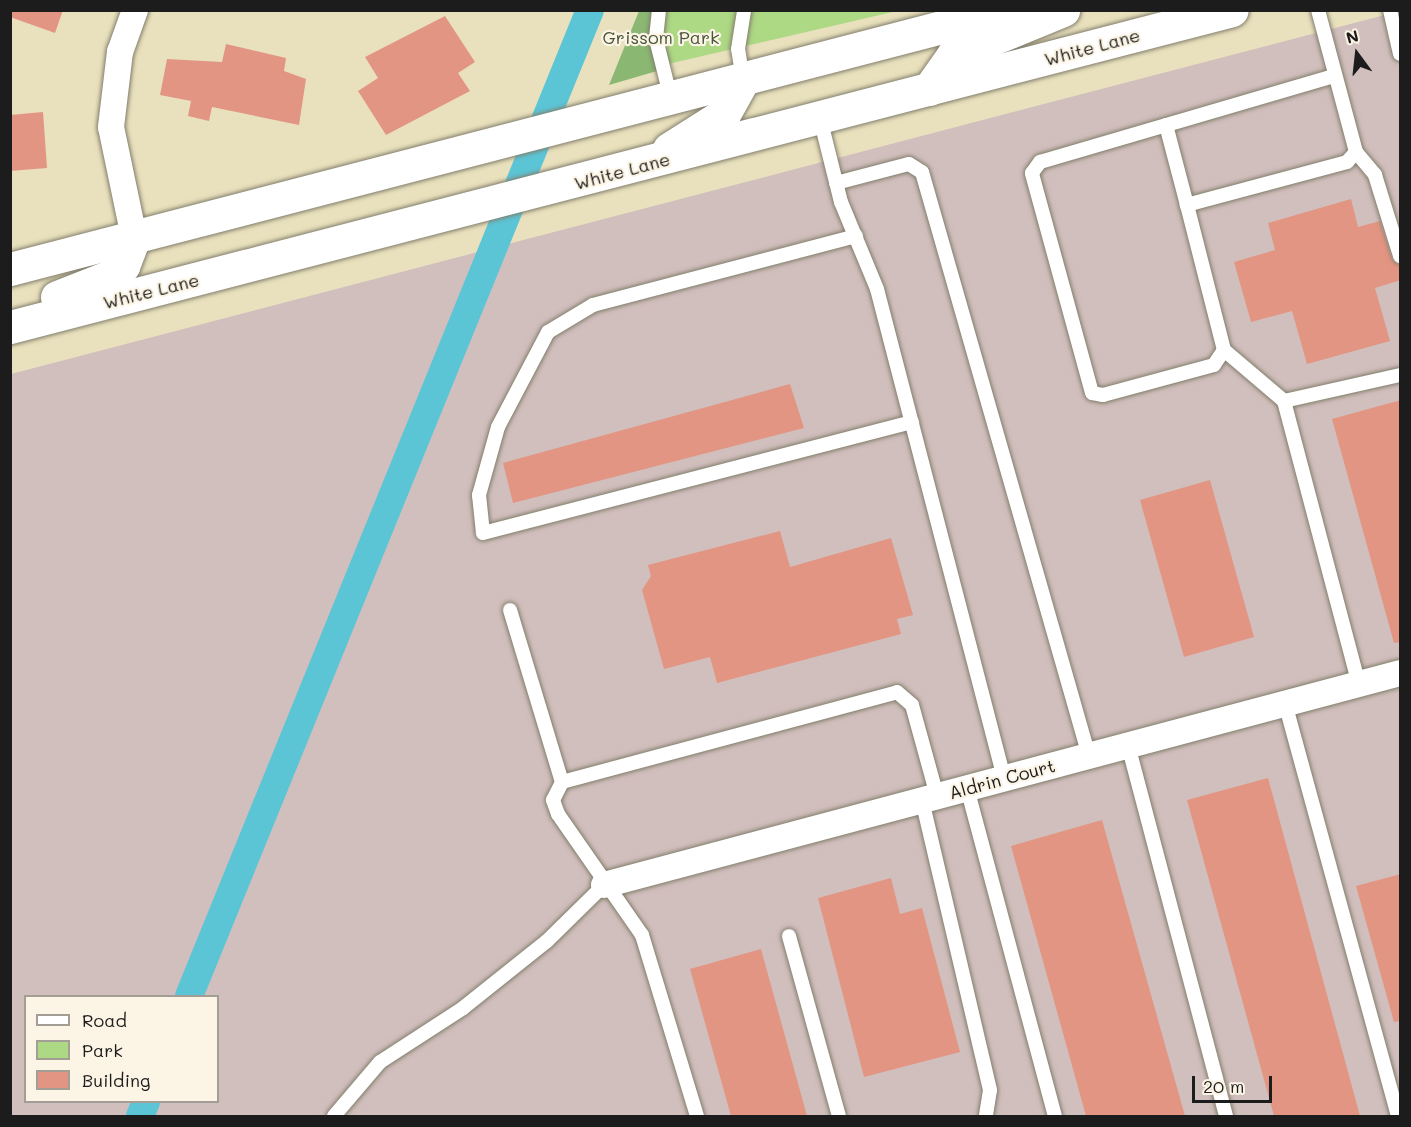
<!DOCTYPE html>
<style>
body{margin:0}
#map{position:relative;width:1411px;height:1127px;overflow:hidden;background:#e9e1bd;font-family:Mali,sans-serif}
div>[style]{position:absolute}
.industrial>*{inset:0;background:#d1bfbd}
.green>*{inset:0;background:#add884}
.forest>*{inset:0;background:#8ab872}
.canal>*{height:28px;margin:-14px;padding:0 14px;transform-origin:14px;border-radius:14px;background:#5bc5d6}
.building>*{inset:0;background:#e29582}
.roads{filter:drop-shadow(0 0 2px #827e6c) drop-shadow(0 0 2px #827e6c)}
.service>*{height:14px;margin:-7px;padding:0 7px;transform-origin:7px;border-radius:7px;background:#fff}
.minor>*{height:26px;margin:-13px;padding:0 13px;transform-origin:13px;border-radius:13px;background:#fff}
.secondary>*{height:33px;margin:-16.5px;padding:0 16.5px;transform-origin:16.5px;border-radius:16.5px;background:#fff}
span{translate:-50% -50%;white-space:nowrap;text-align:center;line-height:1.15;-webkit-text-stroke:4.5px #fcf5e5;paint-order:stroke}
.park-label{font-size:18px;color:#48543b}
.street-label{font-size:18px;color:#1c1c1c}
.frame{position:absolute;inset:0;border:12px solid #1c1c1c;pointer-events:none}
.legend{position:absolute;left:24px;top:995px;width:195px;height:108px;box-sizing:border-box;background:#fcf5e5;border:2px solid #a29e95;margin:0;padding:8px 10px;list-style:none;font-size:18px;color:#1c1c1c}
.legend li{display:flex;align-items:center;gap:12px;height:30px}
.legend b{width:30px;border:2px solid #a29e95}
.north{position:absolute;left:1327px;top:24px;width:60px;height:60px;-webkit-text-stroke:4px #fcf5e5;paint-order:stroke;rotate:345deg;font-size:16px;font-weight:700;line-height:24px;text-align:center;color:#1c1c1c}
.north::after{content:'';display:block;margin:auto;width:21px;height:27px;background:#1c1c1c;clip-path:polygon(50% 0,100% 100%,50% 72%,0 100%)}
.scale{position:absolute;left:1192px;top:1076px;width:80px;height:27px;box-sizing:border-box;border:3px solid #1c1c1c;border-top:0;padding-left:8px;font-size:18px;line-height:21px;white-space:nowrap;color:#1c1c1c;-webkit-text-stroke:4px #fcf5e5;paint-order:stroke}
</style>
<div id="map">
<div class="industrial">
<i style="clip-path:polygon(evenodd,1400px 11px,1400px 1116px,11px 1116px,11px 374px,1400px 11px,26px 996px,218px 996px,218px 1102px,26px 1102px,26px 996px)"></i>
</div>
<div class="green">
<i style="clip-path:polygon(643px 11px,897px 11px,616px 76px)"></i>
</div>
<div class="forest">
<i style="clip-path:polygon(639px 11px,651px 11px,649px 37px,657px 71px,609px 85px)"></i>
</div>
<div class="canal">
<i style="left:189px;top:996px;width:1064px;rotate:-67.87deg"></i>
<i style="left:140px;top:1116px;width:15px;rotate:-67deg"></i>
</div>
<div class="building">
<i style="clip-path:polygon(10px 10px,63px 10px,55px 33px,10px 17px)"></i>
<i style="clip-path:polygon(445px 16px,475px 62px,458px 73px,470px 91px,386px 135px,358px 91px,378px 78px,365px 57px)"></i>
<i style="clip-path:polygon(226px 44px,286px 58px,284px 71px,306px 79px,299px 125px,212px 107px,209px 121px,188px 116px,191px 101px,160px 95px,167px 59px,222px 62px)"></i>
<i style="clip-path:polygon(43px 112px,47px 168px,10px 171px,10px 115px)"></i>
<i style="clip-path:polygon(1351px 199px,1358px 227px,1380px 221px,1392px 259px,1401px 265px,1401px 280px,1375px 288px,1390px 341px,1307px 364px,1292px 311px,1251px 322px,1234px 262px,1275px 250px,1268px 223px)"></i>
<i style="clip-path:polygon(790px 384px,804px 428px,513px 503px,503px 463px)"></i>
<i style="clip-path:polygon(1401px 400px,1401px 642px,1394px 643px,1332px 419px)"></i>
<i style="clip-path:polygon(1210px 480px,1254px 637px,1184px 657px,1140px 500px)"></i>
<i style="clip-path:polygon(780px 531px,790px 567px,891px 538px,913px 615px,897px 619px,901px 634px,717px 683px,710px 657px,664px 669px,642px 590px,651px 576px,648px 565px)"></i>
<i style="clip-path:polygon(1268px 778px,1360px 1116px,1274px 1116px,1187px 800px)"></i>
<i style="clip-path:polygon(1102px 820px,1185px 1116px,1086px 1116px,1011px 846px)"></i>
<i style="clip-path:polygon(1401px 874px,1401px 1021px,1394px 1022px,1356px 886px)"></i>
<i style="clip-path:polygon(891px 878px,900px 914px,922px 908px,960px 1052px,864px 1077px,818px 898px)"></i>
<i style="clip-path:polygon(761px 949px,807px 1116px,731px 1116px,690px 969px)"></i>
</div>
<div class="roads">
<div class="service">
<i style="left:659px;top:10px;width:29px;rotate:96deg"></i>
<i style="left:656px;top:39px;width:62px;rotate:76deg"></i>
<i style="left:1318px;top:10px;width:147px;rotate:75deg"></i>
<i style="left:1356px;top:152px;width:13px;rotate:132deg"></i>
<i style="left:1347px;top:162px;width:166px;rotate:165deg"></i>
<i style="left:1187px;top:205px;width:150px;rotate:75.7deg"></i>
<i style="left:1224px;top:350px;width:18px;rotate:124deg"></i>
<i style="left:1214px;top:365px;width:115px;rotate:164.9deg"></i>
<i style="left:1103px;top:395px;width:11px;rotate:-170deg"></i>
<i style="left:1092px;top:393px;width:228px;rotate:-105.3deg"></i>
<i style="left:1032px;top:173px;width:14px;rotate:-54deg"></i>
<i style="left:1040px;top:162px;width:307px;rotate:-16.3deg"></i>
<i style="left:1390px;top:10px;width:45px;rotate:77.2deg"></i>
<i style="left:743px;top:80px;width:31px;rotate:-99deg"></i>
<i style="left:738px;top:49px;width:39px;rotate:-81deg"></i>
<i style="left:820px;top:118px;width:87px;rotate:76deg"></i>
<i style="left:841px;top:202px;width:94px;rotate:67.5deg"></i>
<i style="left:877px;top:289px;width:505px;rotate:75.44deg"></i>
<i style="left:1166px;top:125px;width:83px;rotate:75.3deg"></i>
<i style="left:1356px;top:152px;width:30px;rotate:50deg"></i>
<i style="left:1375px;top:175px;width:85px;rotate:72.8deg"></i>
<i style="left:836px;top:183px;width:75px;rotate:-14.6deg"></i>
<i style="left:909px;top:164px;width:15px;rotate:32deg"></i>
<i style="left:922px;top:172px;width:607px;rotate:74.04deg"></i>
<i style="left:856px;top:236px;width:272px;rotate:165.3deg"></i>
<i style="left:593px;top:305px;width:52px;rotate:149deg"></i>
<i style="left:548px;top:332px;width:107px;rotate:117.8deg"></i>
<i style="left:498px;top:427px;width:71px;rotate:105.6deg"></i>
<i style="left:479px;top:495px;width:38px;rotate:84deg"></i>
<i style="left:483px;top:533px;width:443px;rotate:-14.5deg"></i>
<i style="left:1224px;top:350px;width:79px;rotate:40.4deg"></i>
<i style="left:1284px;top:401px;width:119px;rotate:-12.6deg"></i>
<i style="left:1284px;top:401px;width:293px;rotate:75.2deg"></i>
<i style="left:510px;top:610px;width:180px;rotate:73.2deg"></i>
<i style="left:1285px;top:703px;width:428px;rotate:74.7deg"></i>
<i style="left:1128px;top:745px;width:384px;rotate:75.2deg"></i>
<i style="left:967px;top:788px;width:340px;rotate:75deg"></i>
<i style="left:922px;top:800px;width:298px;rotate:76.8deg"></i>
<i style="left:990px;top:1090px;width:26px;rotate:99deg"></i>
<i style="left:789px;top:936px;width:187px;rotate:74.5deg"></i>
<i style="left:334px;top:1116px;width:71px;rotate:-49.6deg"></i>
<i style="left:380px;top:1062px;width:99px;rotate:-33deg"></i>
<i style="left:463px;top:1008px;width:107px;rotate:-38.6deg"></i>
<i style="left:547px;top:941px;width:80px;rotate:-44.5deg"></i>
<i style="left:697px;top:1116px;width:189px;rotate:-106.9deg"></i>
<i style="left:642px;top:935px;width:147px;rotate:-124.8deg"></i>
<i style="left:558px;top:814px;width:15px;rotate:-110deg"></i>
<i style="left:553px;top:800px;width:20px;rotate:-63deg"></i>
<i style="left:562px;top:782px;width:347px;rotate:-15deg"></i>
<i style="left:897px;top:692px;width:20px;rotate:41deg"></i>
<i style="left:912px;top:705px;width:94px;rotate:74.6deg"></i>
</div>
<div class="minor">
<i style="left:134px;top:237px;width:112px;rotate:-101.8deg"></i>
<i style="left:111px;top:127px;width:76px;rotate:-83.2deg"></i>
<i style="left:120px;top:52px;width:45px;rotate:-70.3deg"></i>
<i style="left:604px;top:885px;width:824px;rotate:-14.91deg"></i>
</div>
<div class="secondary">
<i style="left:929px;top:89px;width:42px;rotate:-54.8deg"></i>
<i style="left:953px;top:55px;width:119px;rotate:-22.2deg"></i>
<i style="left:669px;top:149px;width:65px;rotate:-32.5deg"></i>
<i style="left:724px;top:114px;width:39px;rotate:-61deg"></i>
<i style="left:10px;top:269px;width:1030px;rotate:-14.56deg"></i>
<i style="left:57px;top:297px;width:58px;rotate:-21.3deg"></i>
<i style="left:111px;top:276px;width:16px;rotate:-40deg"></i>
<i style="left:123px;top:266px;width:31px;rotate:-69deg"></i>
<i style="left:10px;top:327px;width:1262px;rotate:-14.54deg"></i>
</div>
</div>
<div class="park-label">
<span style="left:661px;top:37px">Grissom Park</span>
</div>
<div class="street-label">
<span style="left:1092px;top:47px;rotate:-15deg">White Lane</span>
<span style="left:622px;top:171px;rotate:-15deg">White Lane</span>
<span style="left:151px;top:291px;rotate:-14deg">White Lane</span>
<span style="left:1002px;top:779px;rotate:-15deg">Aldrin Court</span>
</div>
<div class="frame"></div>
<ul class="legend">
<li><b style="height:8px;background:#fff"></b>Road</li>
<li><b style="height:16px;background:#add884"></b>Park</li>
<li><b style="height:16px;background:#e29582"></b>Building</li>
</ul>
<div class="north">N</div>
<div class="scale">20 m</div>
</div>
